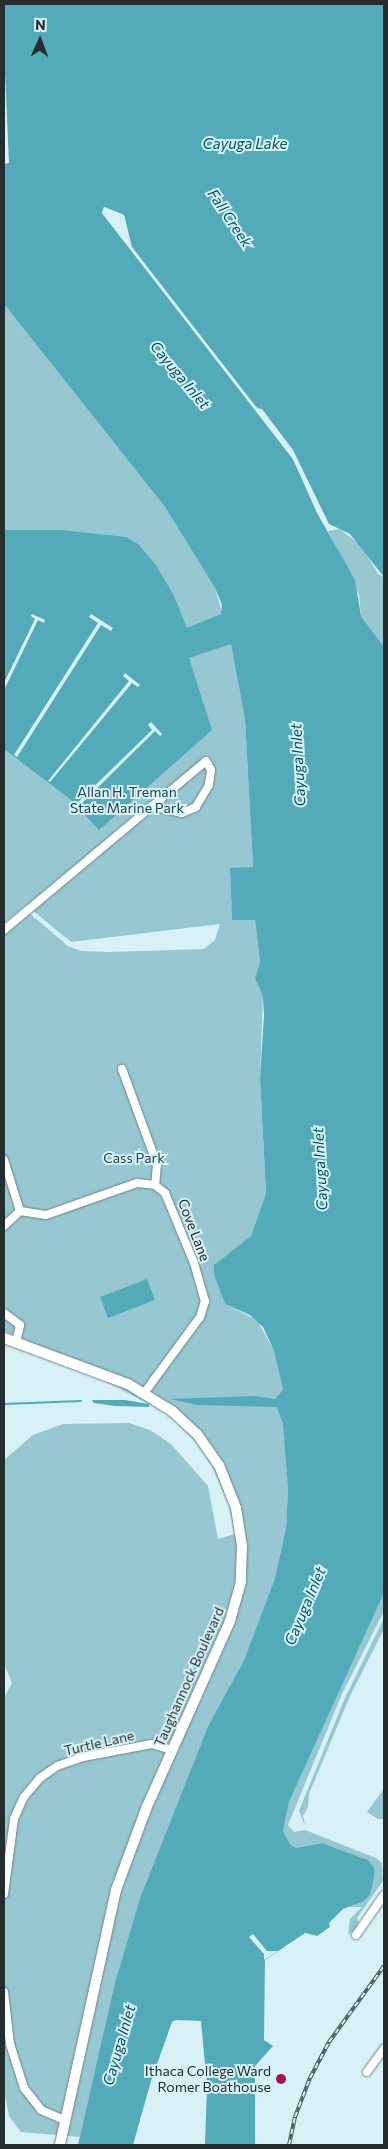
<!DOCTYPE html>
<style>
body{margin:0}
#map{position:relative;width:388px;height:2149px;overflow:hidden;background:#d7f1f6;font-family:Commissioner,sans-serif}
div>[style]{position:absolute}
.green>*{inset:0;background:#97c8d1}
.water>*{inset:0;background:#53abba}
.pier>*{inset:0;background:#d7f1f6}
.stream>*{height:2px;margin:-1px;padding:0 1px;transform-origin:1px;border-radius:1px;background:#53abba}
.roads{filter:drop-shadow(0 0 1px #6e858a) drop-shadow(0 0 1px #6e858a)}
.minor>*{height:8px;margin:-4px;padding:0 4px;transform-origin:4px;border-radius:4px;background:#fff}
.secondary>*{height:10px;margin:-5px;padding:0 5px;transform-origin:5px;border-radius:5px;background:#fff}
.rail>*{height:4px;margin-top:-2px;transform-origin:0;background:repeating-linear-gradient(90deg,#d7f1f6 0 5.5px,#4c595b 0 11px);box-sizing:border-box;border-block:1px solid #4c595b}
.dots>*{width:14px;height:14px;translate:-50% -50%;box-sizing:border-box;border:2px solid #d7f1f6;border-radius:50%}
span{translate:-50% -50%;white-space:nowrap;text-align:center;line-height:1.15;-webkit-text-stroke:4px #d7f1f6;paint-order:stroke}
.park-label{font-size:14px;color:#1e464d}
.street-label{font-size:14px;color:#242d2f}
.poi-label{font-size:14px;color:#242d2f}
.right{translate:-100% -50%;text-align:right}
.water-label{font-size:15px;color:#00535e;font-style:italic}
.frame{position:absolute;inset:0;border:5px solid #242d2f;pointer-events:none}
.north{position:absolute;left:15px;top:15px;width:50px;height:50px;-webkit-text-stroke:4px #d7f1f6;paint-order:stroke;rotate:2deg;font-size:14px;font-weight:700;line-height:20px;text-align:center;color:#242d2f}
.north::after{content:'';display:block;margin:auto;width:18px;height:22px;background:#242d2f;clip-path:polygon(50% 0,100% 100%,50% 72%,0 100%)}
</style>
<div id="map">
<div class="green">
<i style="clip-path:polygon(4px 304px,165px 507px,215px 588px,232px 648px,245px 719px,253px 867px,230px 869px,232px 920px,255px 920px,260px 962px,255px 978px,263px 997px,260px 1078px,266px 1193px,251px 1236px,215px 1265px,214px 1275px,225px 1304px,257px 1320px,274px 1351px,283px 1390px,288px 1489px,286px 1528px,275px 1578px,244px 1660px,208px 1726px,140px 1898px,115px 1982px,80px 2137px,21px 2132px,9px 2116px,4px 2091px,4px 1698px,12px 1683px,4px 1664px,4px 1460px,33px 1435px,63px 1424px,129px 1423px,150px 1430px,171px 1444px,208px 1486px,218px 1539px,235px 1534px,228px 1502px,212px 1466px,195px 1441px,166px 1413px,33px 1343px,4px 1331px,4px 929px,27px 911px,68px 946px,81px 951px,109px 952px,204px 949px,215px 940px,220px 924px,71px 942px,26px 905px,4px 923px)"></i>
<i style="clip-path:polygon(339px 529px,361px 545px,378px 574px,384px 577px,384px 647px,361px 616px,359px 595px,328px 531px)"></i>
<i style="clip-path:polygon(384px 1593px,384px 1611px,342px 1694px,288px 1825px,294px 1832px,305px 1830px,376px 1858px,382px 1863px,383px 1881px,357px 1918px,359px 1926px,348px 1935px,350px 1919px,362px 1907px,347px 1907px,355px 1905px,368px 1860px,322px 1843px,296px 1848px,290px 1844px,283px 1831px,289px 1802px)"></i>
<i style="clip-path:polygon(384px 1618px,384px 1629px,350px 1696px,309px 1794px,308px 1807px,303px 1816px,305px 1826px,299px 1811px,344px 1700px)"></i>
<i style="clip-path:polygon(384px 1789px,384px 1819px,378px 1819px,367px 1812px)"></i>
</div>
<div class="water">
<i style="clip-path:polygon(4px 4px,384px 4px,384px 577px,350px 534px,329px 524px,293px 450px,262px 409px,257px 408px,131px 247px,124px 215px,104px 207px,102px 213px,293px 459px,317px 513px,355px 580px,361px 616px,384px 647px,384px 1593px,289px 1802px,283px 1831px,290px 1844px,296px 1848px,322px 1843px,368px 1860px,374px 1868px,374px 1877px,370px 1894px,364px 1901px,343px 1909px,329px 1923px,330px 1927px,317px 1936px,305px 1933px,265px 1960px,264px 2040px,273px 2046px,255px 2066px,255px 2145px,205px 2145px,207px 2086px,201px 2021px,176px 2020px,172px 2022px,151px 2081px,133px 2145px,78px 2145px,115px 1982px,140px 1898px,208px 1726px,244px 1660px,275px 1578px,286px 1528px,288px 1489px,283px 1424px,277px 1407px,197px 1405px,170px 1399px,255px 1396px,275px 1399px,283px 1390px,274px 1351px,263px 1327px,250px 1315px,225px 1304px,214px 1275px,214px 1265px,251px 1236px,266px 1193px,260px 1078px,264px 1015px,263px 997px,255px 978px,260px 962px,255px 920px,232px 920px,230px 868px,253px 867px,245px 719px,231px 644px,189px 658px,212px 730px,99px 830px,70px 799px,4px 749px,4px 530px,61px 530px,126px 537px,138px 544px,156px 565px,173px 594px,187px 628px,221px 614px,222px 605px,215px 588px,165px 507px,4px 304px)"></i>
<i style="clip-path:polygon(147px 1279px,155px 1300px,108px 1318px,100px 1297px)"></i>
<i style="clip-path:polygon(92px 1400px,125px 1400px,149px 1404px,149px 1407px,115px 1406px,94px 1403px)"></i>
</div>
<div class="pier">
<i style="clip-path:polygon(4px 50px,9px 163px,5px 164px,4px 133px)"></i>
<i style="clip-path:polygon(evenodd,104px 207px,124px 215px,132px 247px,292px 454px,316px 506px,293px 459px,102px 213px,104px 207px,104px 210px,122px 217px,128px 243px,104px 212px,104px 210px)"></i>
<i style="clip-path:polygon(32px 614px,45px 620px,44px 623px,38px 620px,4px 690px,4px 683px,35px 619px,31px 616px)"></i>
<i style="clip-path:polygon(91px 614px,113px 628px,111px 631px,101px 625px,17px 757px,14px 755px,98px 623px,89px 617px)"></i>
<i style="clip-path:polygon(125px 673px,140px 685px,138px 687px,132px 683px,50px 782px,48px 781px,129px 681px,123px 676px)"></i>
<i style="clip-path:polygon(151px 722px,162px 734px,160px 736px,155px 731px,78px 807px,76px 804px,152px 730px,148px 725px)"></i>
<i style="clip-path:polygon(253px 1934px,267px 1951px,278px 1951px,264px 1960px,264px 1954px,249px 1937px)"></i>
</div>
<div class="stream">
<i style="left:4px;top:1404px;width:77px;rotate:-2.2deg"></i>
</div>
<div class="roads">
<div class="minor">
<i style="left:4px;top:930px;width:263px;rotate:-39.9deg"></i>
<i style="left:206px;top:761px;width:10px;rotate:61deg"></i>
<i style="left:211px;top:770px;width:15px;rotate:98deg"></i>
<i style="left:209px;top:785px;width:26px;rotate:121deg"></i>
<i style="left:196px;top:807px;width:15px;rotate:157deg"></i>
<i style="left:182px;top:813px;width:31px;rotate:-167deg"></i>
<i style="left:122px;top:1069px;width:101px;rotate:69.8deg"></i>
<i style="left:157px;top:1164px;width:21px;rotate:95deg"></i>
<i style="left:4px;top:1160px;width:53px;rotate:72.6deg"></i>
<i style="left:4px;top:1226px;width:22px;rotate:-43deg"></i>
<i style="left:20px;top:1211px;width:26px;rotate:9deg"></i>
<i style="left:46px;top:1215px;width:96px;rotate:-19.4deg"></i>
<i style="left:137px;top:1183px;width:18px;rotate:6deg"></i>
<i style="left:155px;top:1185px;width:13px;rotate:39deg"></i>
<i style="left:165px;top:1193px;width:76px;rotate:67.5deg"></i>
<i style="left:194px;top:1263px;width:40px;rotate:74deg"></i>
<i style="left:205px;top:1301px;width:17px;rotate:107deg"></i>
<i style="left:200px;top:1317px;width:93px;rotate:126.3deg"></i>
<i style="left:4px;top:1313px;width:20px;rotate:37deg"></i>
<i style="left:20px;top:1325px;width:18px;rotate:103deg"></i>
<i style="left:4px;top:1894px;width:76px;rotate:-82.4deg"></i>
<i style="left:14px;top:1819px;width:24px;rotate:-66deg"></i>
<i style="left:24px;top:1797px;width:25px;rotate:-50deg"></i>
<i style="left:40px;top:1778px;width:21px;rotate:-35deg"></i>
<i style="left:57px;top:1766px;width:28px;rotate:-19deg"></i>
<i style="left:83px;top:1757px;width:70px;rotate:-10.7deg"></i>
<i style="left:152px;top:1744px;width:21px;rotate:17deg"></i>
<i style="left:356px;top:1935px;width:49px;rotate:-55deg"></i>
<i style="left:4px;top:1992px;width:52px;rotate:83.4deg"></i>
<i style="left:10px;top:2044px;width:46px;rotate:72.3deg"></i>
<i style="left:24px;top:2088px;width:28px;rotate:52deg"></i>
<i style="left:41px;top:2110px;width:26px;rotate:23deg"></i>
<i style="left:367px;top:2072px;width:29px;rotate:-54deg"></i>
</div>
<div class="secondary">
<i style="left:4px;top:1338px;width:132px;rotate:20.4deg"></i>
<i style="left:128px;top:1384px;width:52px;rotate:31.5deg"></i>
<i style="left:172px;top:1411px;width:34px;rotate:43deg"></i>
<i style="left:197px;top:1434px;width:38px;rotate:55deg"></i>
<i style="left:219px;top:1465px;width:46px;rotate:68.4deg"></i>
<i style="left:236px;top:1508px;width:37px;rotate:81deg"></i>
<i style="left:242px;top:1545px;width:37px;rotate:92deg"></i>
<i style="left:241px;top:1582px;width:41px;rotate:105.8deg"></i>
<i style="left:230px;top:1621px;width:206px;rotate:114.1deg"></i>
<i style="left:146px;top:1809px;width:86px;rotate:110.3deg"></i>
<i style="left:116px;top:1890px;width:261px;rotate:102.4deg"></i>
</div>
</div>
<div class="rail">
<i style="left:289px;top:2145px;width:29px;rotate:-78deg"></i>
<i style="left:295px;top:2117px;width:42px;rotate:-69deg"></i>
<i style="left:310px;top:2078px;width:41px;rotate:-62.2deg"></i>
<i style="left:329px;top:2042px;width:94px;rotate:-54.1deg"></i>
</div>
<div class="dots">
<i style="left:281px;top:2079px;background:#a21155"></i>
</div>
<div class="park-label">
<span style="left:127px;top:800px">Allan H. Treman<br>State Marine Park</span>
<span style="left:134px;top:1158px">Cass Park</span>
</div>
<div class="street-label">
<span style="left:194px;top:1230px;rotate:69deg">Cove Lane</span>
<span style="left:189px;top:1677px;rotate:-66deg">Taughannock Boulevard</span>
<span style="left:99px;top:1743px;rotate:-13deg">Turtle Lane</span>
</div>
<div class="poi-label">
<span class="right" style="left:271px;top:2079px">Ithaca College Ward<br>Romer Boathouse</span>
</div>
<div class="water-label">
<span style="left:245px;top:144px">Cayuga Lake</span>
<span style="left:230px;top:218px;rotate:56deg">Fall Creek</span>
<span style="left:180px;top:375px;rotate:50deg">Cayuga Inlet</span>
<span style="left:298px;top:765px;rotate:-93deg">Cayuga Inlet</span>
<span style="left:320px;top:1169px;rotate:-93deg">Cayuga Inlet</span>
<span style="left:305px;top:1606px;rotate:-67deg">Cayuga Inlet</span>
<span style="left:119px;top:2045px;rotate:-74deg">Cayuga Inlet</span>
</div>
<div class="frame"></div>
<div class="north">N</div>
</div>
